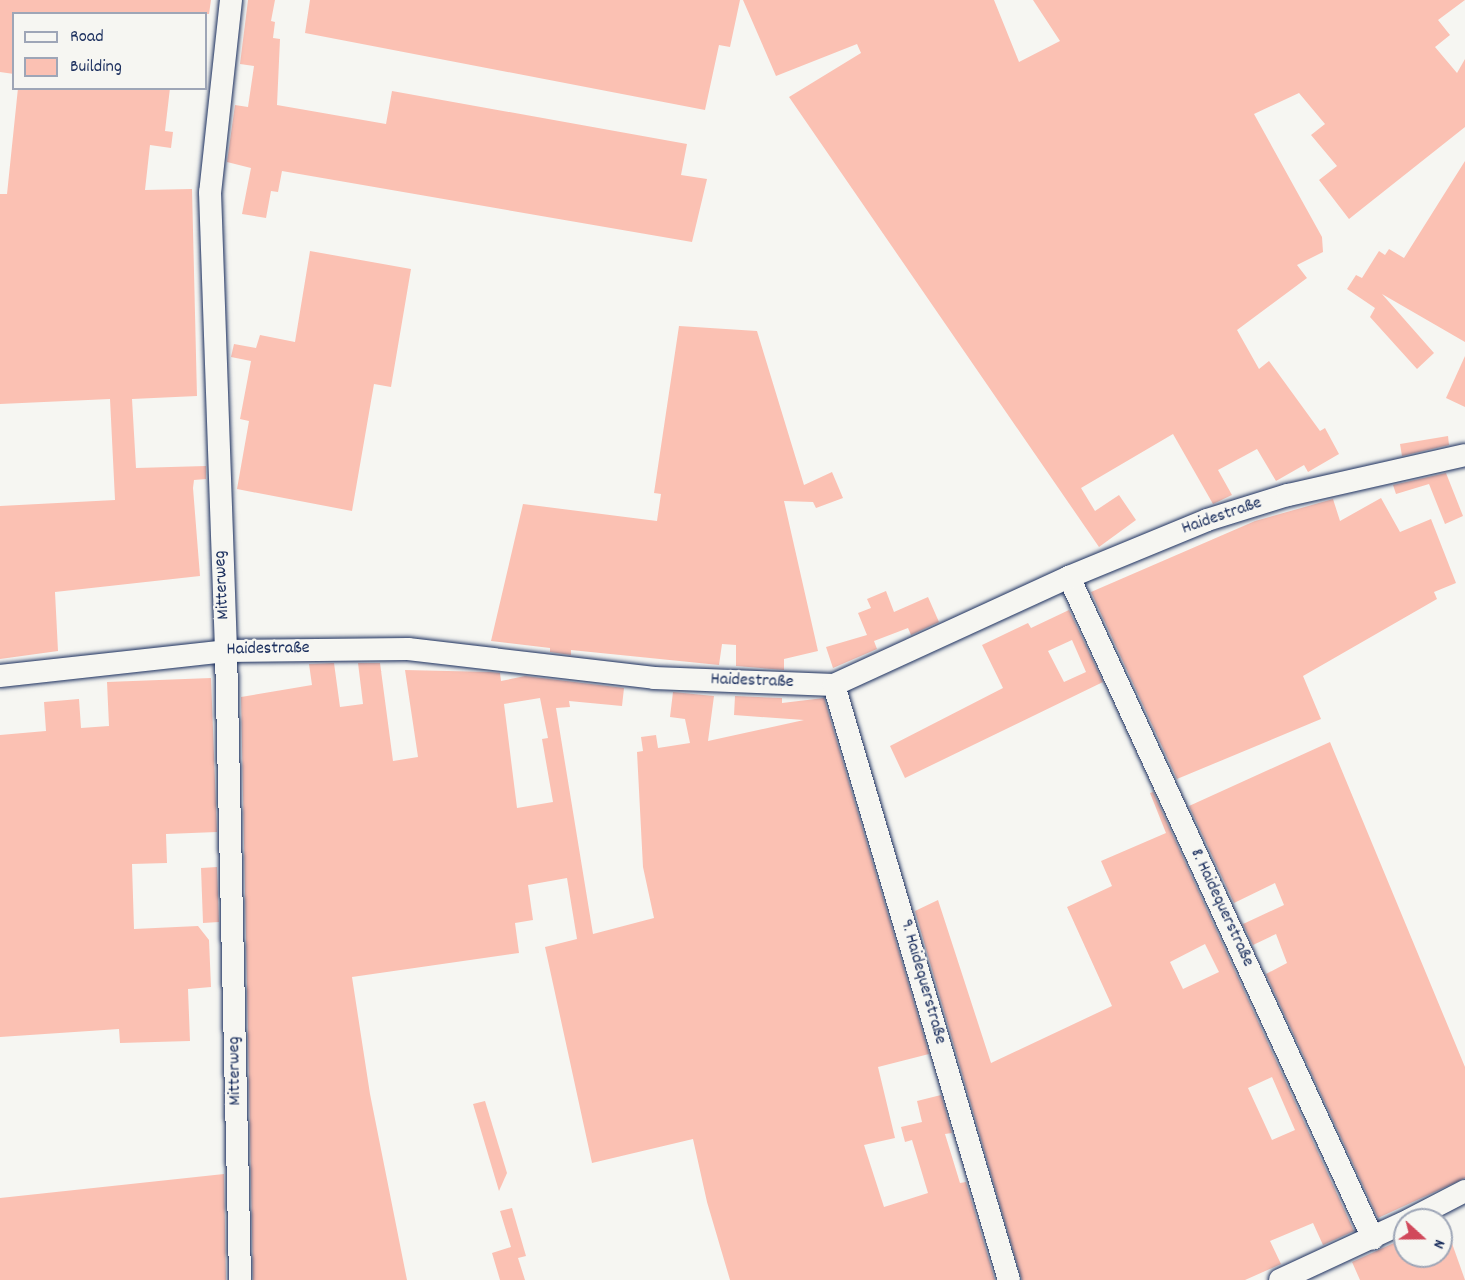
<!DOCTYPE html>
<meta charset="utf-8">
<style>
body{margin:0}
#map{position:relative;width:1465px;height:1280px;overflow:hidden;background:#f6f6f2;font-family:Dekko,sans-serif}
div>[style]{position:absolute}
.building>*{inset:0;background:#fbc1b3}
.roads{filter:drop-shadow(0 0 2px #1b2f5e) drop-shadow(0 0 2px #1b2f5e)}
.minor>*{height:22px;margin:-11px;padding:0 11px;transform-origin:11px;border-radius:11px;background:#f6f6f2}
span{translate:-50% -50%;white-space:nowrap;text-align:center;line-height:1.15;-webkit-text-stroke:4.5px #f6f6f2;paint-order:stroke}
.street-label{font-size:18px;color:#1b2f5e}
.legend{position:absolute;left:12px;top:12px;width:195px;height:78px;box-sizing:border-box;background:#f6f6f2;border:2px solid #9ea6b7;margin:0;padding:8px 10px;list-style:none;font-size:18px;color:#1b2f5e}
.legend li{display:flex;align-items:center;gap:12px;height:30px}
.legend b{width:30px;border:2px solid #9ea6b7}
.north{position:absolute;left:1393px;top:1208px;width:60px;height:60px;box-sizing:border-box;background:#f6f6f2;border:2px solid #9ea6b7;border-radius:50%;rotate:111deg;font-size:16px;font-weight:700;line-height:24px;text-align:center;color:#1b2f5e}
.north::after{content:'';display:block;margin:auto;width:21px;height:27px;background:#d1495b;clip-path:polygon(50% 0,100% 100%,50% 72%,0 100%)}
</style>
<div id="map">
<div class="building">
<i style="clip-path:polygon(0 0,211px 0,209px 14px,14px 14px,14px 74px,0 72px)"></i>
<i style="clip-path:polygon(248px 0,275px 0,271px 21px,275px 22px,273px 38px,280px 39px,277px 105px,386px 124px,392px 91px,687px 144px,681px 175px,707px 179px,692px 242px,282px 171px,278px 192px,271px 191px,266px 218px,242px 214px,251px 168px,227px 162px,235px 105px,248px 107px,254px 66px,240px 64px)"></i>
<i style="clip-path:polygon(310px 0,740px 0,730px 47px,719px 45px,705px 110px,305px 33px)"></i>
<i style="clip-path:polygon(743px 0,994px 0,1019px 62px,1060px 41px,1033px 0,1465px 0,1438px 20px,1450px 35px,1435px 47px,1457px 73px,1465px 59px,1465px 127px,1349px 219px,1319px 180px,1337px 166px,1311px 135px,1325px 124px,1299px 93px,1254px 114px,1322px 237px,1323px 252px,1297px 265px,1307px 278px,1237px 330px,1259px 369px,1269px 361px,1320px 431px,1325px 428px,1339px 454px,1308px 472px,1304px 465px,1276px 481px,1257px 449px,1218px 470px,1232px 495px,1213px 504px,1173px 434px,1081px 488px,1095px 511px,1119px 495px,1136px 520px,1099px 547px,789px 97px,861px 53px,857px 44px,776px 76px)"></i>
<i style="clip-path:polygon(18px 88px,170px 88px,165px 131px,173px 132px,171px 148px,150px 145px,145px 190px,192px 189px,197px 396px,132px 399px,136px 468px,206px 466px,206px 479px,194px 480px,193px 488px,200px 576px,55px 592px,58px 651px,0 659px,0 506px,115px 500px,110px 399px,0 404px,0 194px,7px 194px)"></i>
<i style="clip-path:polygon(1465px 161px,1465px 342px,1382px 294px,1434px 353px,1417px 369px,1370px 317px,1375px 308px,1347px 289px,1356px 275px,1362px 278px,1379px 251px,1385px 255px,1389px 249px,1404px 258px)"></i>
<i style="clip-path:polygon(310px 251px,411px 269px,391px 387px,374px 384px,352px 511px,237px 489px,249px 421px,240px 419px,251px 361px,231px 357px,234px 344px,256px 348px,260px 335px,295px 342px)"></i>
<i style="clip-path:polygon(679px 326px,757px 331px,804px 485px,832px 472px,843px 498px,816px 508px,813px 502px,784px 501px,818px 651px,784px 659px,784px 670px,736px 666px,736px 645px,722px 644px,719px 665px,571px 650px,571px 655px,550px 652px,550px 648px,491px 641px,523px 504px,657px 521px,661px 494px,654px 493px)"></i>
<i style="clip-path:polygon(1465px 356px,1465px 407px,1446px 398px)"></i>
<i style="clip-path:polygon(1448px 436px,1449px 445px,1402px 456px,1400px 444px)"></i>
<i style="clip-path:polygon(1446px 473px,1463px 516px,1445px 524px,1429px 484px,1396px 494px,1393px 485px)"></i>
<i style="clip-path:polygon(1381px 498px,1400px 532px,1431px 519px,1456px 583px,1434px 592px,1437px 599px,1303px 676px,1321px 719px,1177px 779px,1091px 592px,1255px 521px,1333px 499px,1340px 521px)"></i>
<i style="clip-path:polygon(886px 591px,894px 612px,928px 597px,939px 622px,911px 635px,908px 628px,874px 641px,877px 649px,833px 668px,826px 647px,867px 635px,858px 613px,871px 608px,867px 599px)"></i>
<i style="clip-path:polygon(evenodd,1069px 610px,1103px 682px,905px 778px,890px 746px,1003px 688px,982px 645px,1028px 623px,1031px 628px,1069px 610px,1072px 640px,1086px 672px,1064px 682px,1048px 651px,1072px 640px)"></i>
<i style="clip-path:polygon(evenodd,334px 663px,340px 707px,363px 704px,358px 663px,380px 663px,393px 761px,418px 757px,405px 670px,490px 672px,500px 673px,501px 681px,525px 676px,624px 688px,622px 706px,569px 701px,570px 707px,556px 708px,593px 934px,654px 918px,643px 867px,637px 752px,643px 751px,641px 737px,656px 735px,658px 748px,690px 743px,685px 719px,670px 717px,673px 692px,714px 696px,708px 741px,804px 720px,734px 715px,735px 696px,782px 698px,782px 703px,824px 698px,929px 1054px,878px 1067px,895px 1138px,864px 1145px,884px 1207px,928px 1193px,912px 1140px,905px 1142px,901px 1127px,922px 1122px,917px 1101px,941px 1095px,952px 1133px,945px 1134px,960px 1183px,966px 1182px,995px 1280px,730px 1280px,707px 1202px,693px 1139px,592px 1163px,545px 947px,577px 939px,567px 878px,528px 885px,533px 920px,515px 923px,519px 953px,352px 977px,370px 1094px,407px 1280px,253px 1280px,241px 697px,312px 685px,309px 664px,334px 663px,540px 698px,548px 738px,542px 739px,553px 802px,517px 808px,504px 704px,540px 698px)"></i>
<i style="clip-path:polygon(211px 678px,217px 832px,166px 834px,167px 863px,132px 864px,134px 929px,198px 926px,209px 940px,211px 987px,188px 989px,190px 1041px,120px 1043px,119px 1029px,0 1037px,0 735px,46px 731px,44px 702px,79px 699px,81px 728px,109px 726px,107px 682px)"></i>
<i style="clip-path:polygon(1330px 742px,1465px 1067px,1465px 1178px,1378px 1218px,1266px 974px,1287px 963px,1276px 934px,1253px 945px,1243px 924px,1284px 905px,1275px 883px,1234px 903px,1189px 806px)"></i>
<i style="clip-path:polygon(evenodd,1153px 792px,1354px 1231px,1323px 1245px,1313px 1223px,1270px 1241px,1281px 1264px,1245px 1280px,1022px 1280px,915px 911px,938px 900px,991px 1063px,1112px 1006px,1067px 907px,1112px 886px,1101px 861px,1166px 833px,1150px 793px,1153px 792px,1205px 944px,1219px 972px,1183px 989px,1170px 962px,1205px 944px,1153px 792px,1272px 1077px,1295px 1130px,1272px 1140px,1248px 1088px,1272px 1077px)"></i>
<i style="clip-path:polygon(217px 867px,219px 922px,203px 923px,201px 868px)"></i>
<i style="clip-path:polygon(485px 1101px,507px 1173px,499px 1191px,473px 1104px)"></i>
<i style="clip-path:polygon(224px 1174px,226px 1280px,0 1280px,0 1198px)"></i>
<i style="clip-path:polygon(512px 1208px,526px 1256px,518px 1258px,525px 1280px,500px 1280px,492px 1253px,511px 1247px,500px 1211px)"></i>
<i style="clip-path:polygon(1443px 1218px,1465px 1280px,1360px 1280px,1352px 1262px,1405px 1238px,1405px 1256px,1441px 1256px)"></i>
</div>
<div class="roads">
<div class="minor">
<i style="left:231px;top:0;width:193px;rotate:96.2deg"></i>
<i style="left:210px;top:192px;width:459px;rotate:88deg"></i>
<i style="left:226px;top:651px;width:629px;rotate:88.72deg"></i>
<i style="left:1069px;top:577px;width:728px;rotate:65.33deg"></i>
<i style="left:0;top:676px;width:227px;rotate:-6.3deg"></i>
<i style="left:226px;top:651px;width:182px;rotate:-0.6deg"></i>
<i style="left:408px;top:649px;width:248px;rotate:6.7deg"></i>
<i style="left:654px;top:678px;width:180px;rotate:2.2deg"></i>
<i style="left:834px;top:685px;width:259px;rotate:-24.7deg"></i>
<i style="left:1069px;top:577px;width:149px;rotate:-22.4deg"></i>
<i style="left:1207px;top:520px;width:85px;rotate:-17.2deg"></i>
<i style="left:1288px;top:495px;width:181px;rotate:-12.7deg"></i>
<i style="left:834px;top:685px;width:620px;rotate:73.61deg"></i>
<i style="left:1409px;top:1220px;width:63px;rotate:-27.4deg"></i>
<i style="left:1280px;top:1280px;width:138px;rotate:-24.9deg"></i>
</div>
</div>
<div class="street-label">
<span style="left:1222px;top:517px;rotate:-19deg">Haidestraße</span>
<span style="left:223px;top:585px;rotate:-93deg">Mitterweg</span>
<span style="left:268px;top:650px;rotate:-1deg">Haidestraße</span>
<span style="left:752px;top:682px;rotate:2deg">Haidestraße</span>
<span style="left:1221px;top:908px;rotate:65deg">8. Haidequerstraße</span>
<span style="left:922px;top:982px;rotate:74deg">9. Haidequerstraße</span>
<span style="left:236px;top:1071px;rotate:-91deg">Mitterweg</span>
</div>
<ul class="legend">
<li><b style="height:8px;background:#f6f6f2"></b>Road</li>
<li><b style="height:16px;background:#fbc1b3"></b>Building</li>
</ul>
<div class="north">N</div>
</div>
